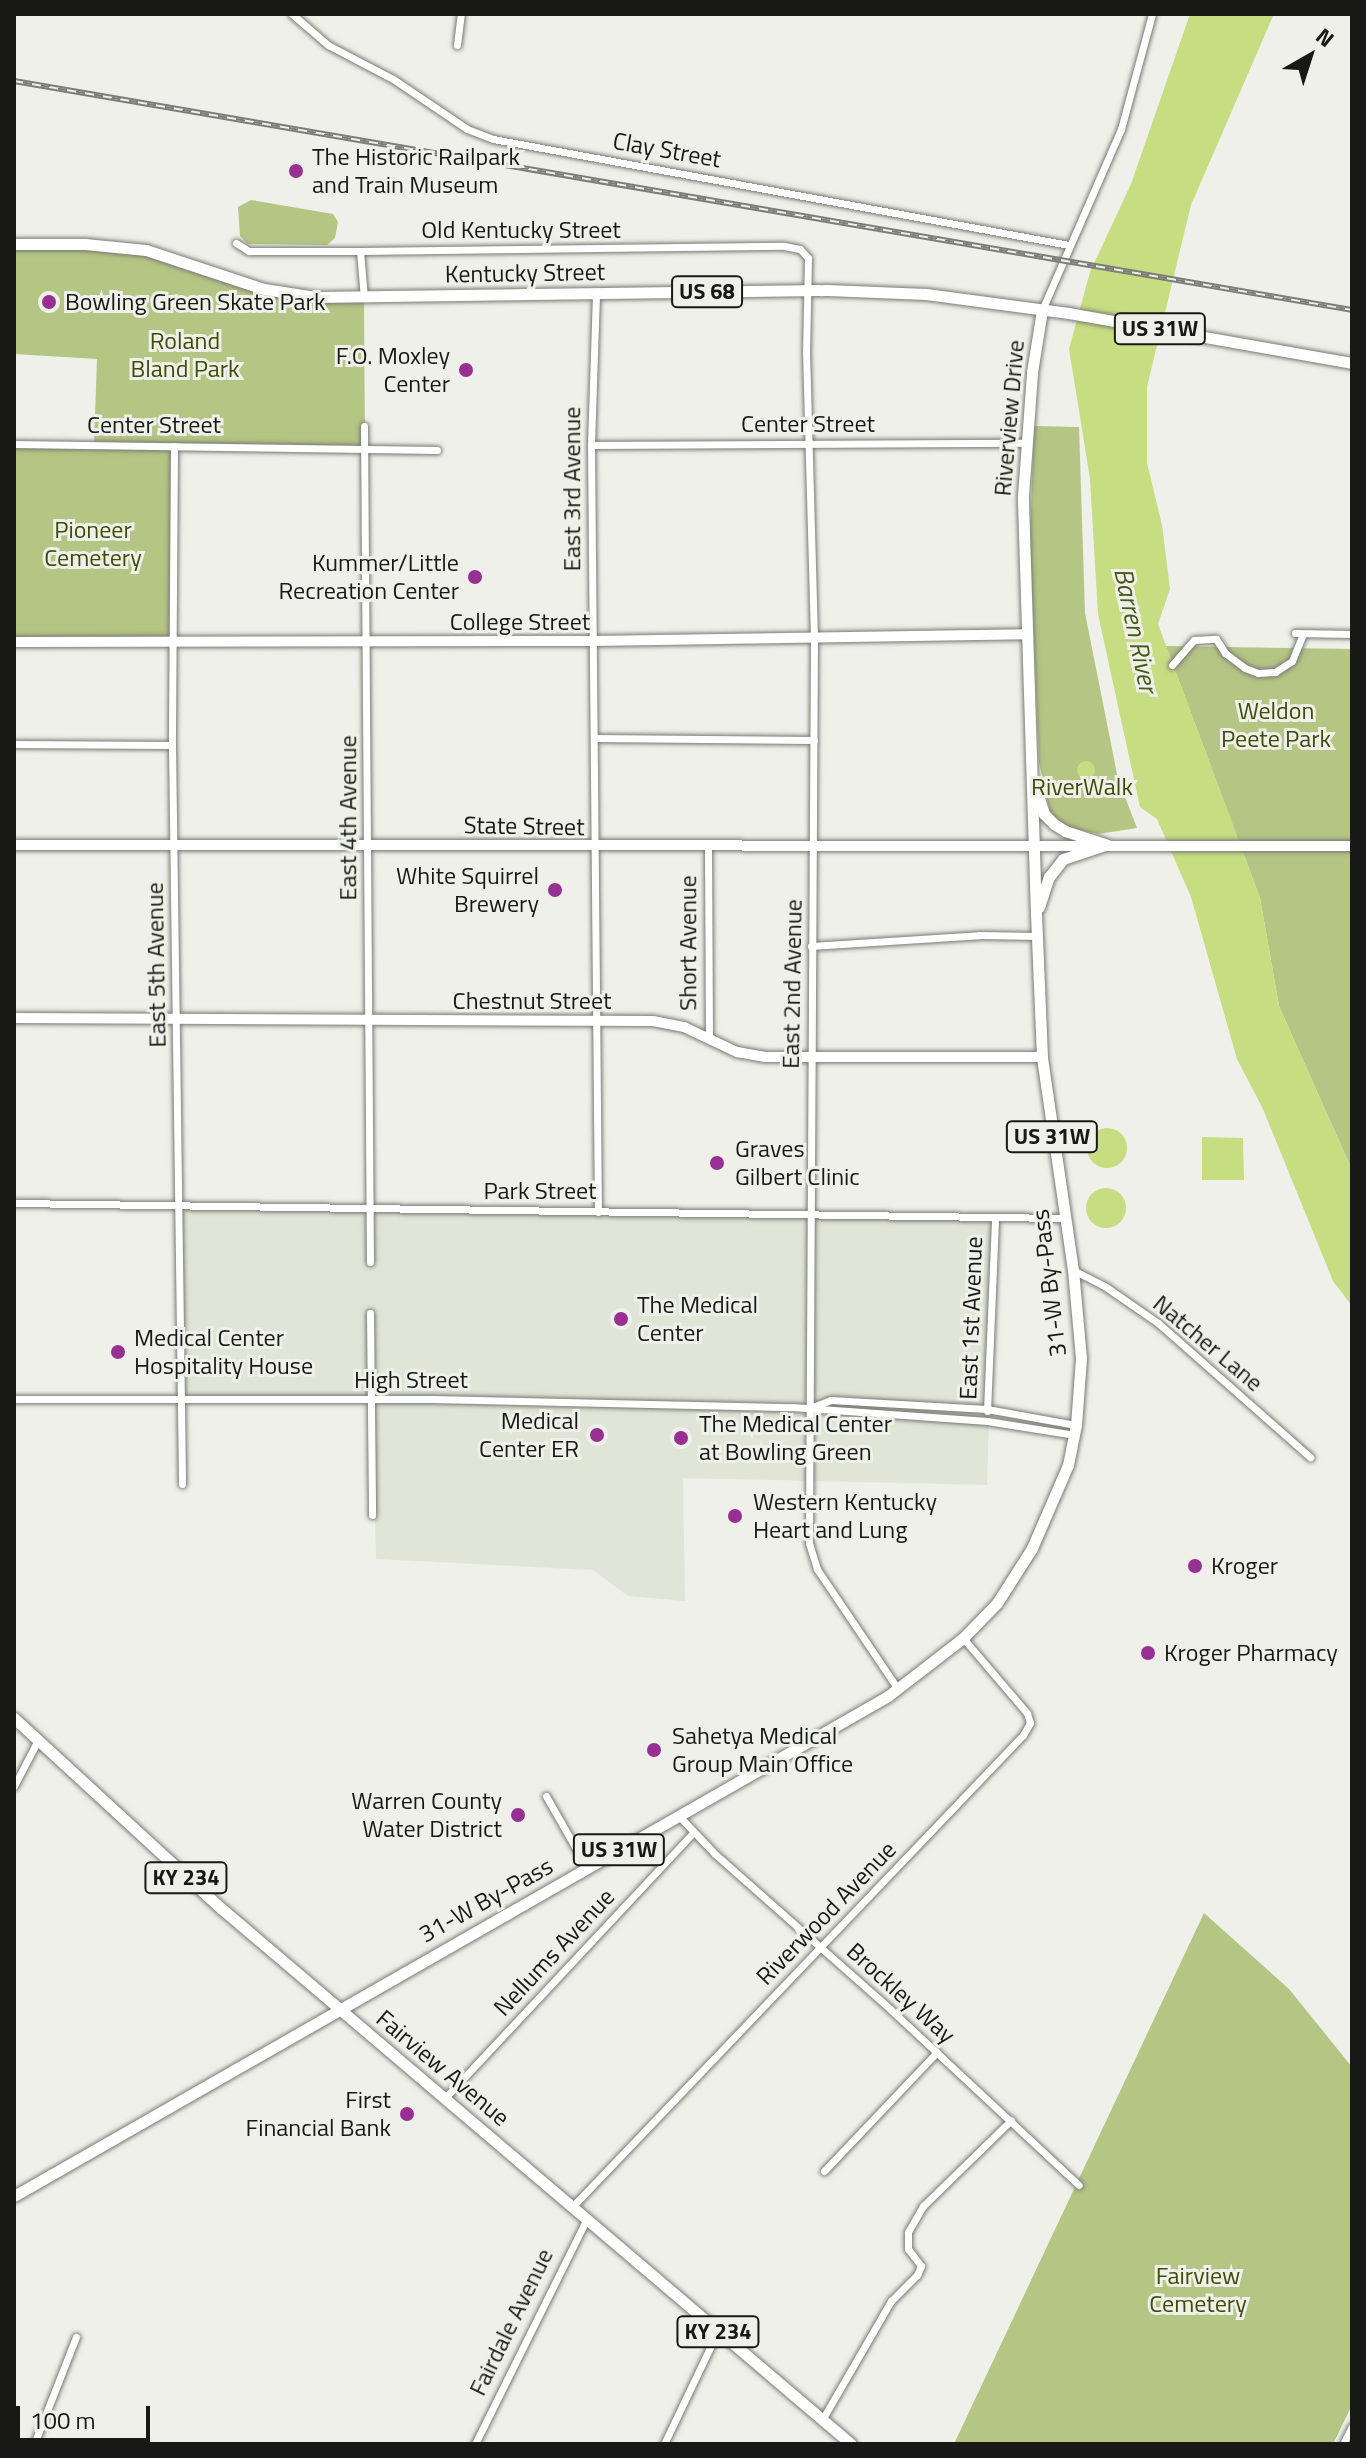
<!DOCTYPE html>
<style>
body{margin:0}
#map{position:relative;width:1366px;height:2458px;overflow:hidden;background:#eef0e9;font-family:"Titillium Web",sans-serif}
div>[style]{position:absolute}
.built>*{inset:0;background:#e1e5d7}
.green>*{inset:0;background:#b5c584}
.water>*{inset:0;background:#c7dd82}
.round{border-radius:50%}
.roads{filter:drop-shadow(0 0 2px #797a74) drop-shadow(0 0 2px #797a74)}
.street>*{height:7px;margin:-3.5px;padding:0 3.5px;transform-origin:3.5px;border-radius:3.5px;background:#fff}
.secondary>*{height:10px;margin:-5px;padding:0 5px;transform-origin:5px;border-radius:5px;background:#fff}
.primary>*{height:11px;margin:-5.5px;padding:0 5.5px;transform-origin:5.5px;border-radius:5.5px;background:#fff}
.rail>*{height:6px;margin-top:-3px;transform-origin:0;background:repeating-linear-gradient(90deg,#eef0e9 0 9px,#7c7d78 0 18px);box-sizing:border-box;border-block:2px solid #7c7d78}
.dots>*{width:22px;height:22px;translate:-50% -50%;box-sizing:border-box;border:4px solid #eef0e9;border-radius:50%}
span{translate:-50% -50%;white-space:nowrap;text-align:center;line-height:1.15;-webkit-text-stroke:6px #eef0e9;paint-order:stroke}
.shield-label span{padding:2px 6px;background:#eef0e9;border:2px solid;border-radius:6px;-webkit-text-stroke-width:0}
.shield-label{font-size:22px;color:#181916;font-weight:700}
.street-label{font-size:24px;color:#181916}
.poi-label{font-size:24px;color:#181916}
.left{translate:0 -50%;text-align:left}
.right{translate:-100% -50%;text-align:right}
.park-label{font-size:24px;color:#404c07}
.water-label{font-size:26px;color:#4b5817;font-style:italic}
.frame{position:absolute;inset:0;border:16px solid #181916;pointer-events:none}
.north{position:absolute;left:1270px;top:16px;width:80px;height:80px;-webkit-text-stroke:6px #eef0e9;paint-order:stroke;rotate:39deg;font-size:22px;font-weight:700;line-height:32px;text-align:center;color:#181916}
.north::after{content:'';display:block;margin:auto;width:28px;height:36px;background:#181916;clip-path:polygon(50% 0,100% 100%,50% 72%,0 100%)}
.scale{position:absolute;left:16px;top:2406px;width:134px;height:36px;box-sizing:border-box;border:4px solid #181916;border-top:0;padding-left:10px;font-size:24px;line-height:28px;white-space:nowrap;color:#181916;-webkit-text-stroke:6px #eef0e9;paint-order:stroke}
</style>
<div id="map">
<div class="built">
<i style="clip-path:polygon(177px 1205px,995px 1217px,987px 1485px,683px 1478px,685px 1601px,628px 1596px,593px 1570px,376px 1559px,372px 1400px,182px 1400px)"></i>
</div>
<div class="green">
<i style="clip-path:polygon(251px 200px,333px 214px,338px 222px,335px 238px,327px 245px,248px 244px,240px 236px,238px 207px)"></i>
<i style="clip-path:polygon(14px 244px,135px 248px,246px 284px,364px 298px,365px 447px,174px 445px,172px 643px,14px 643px,14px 443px,94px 445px,97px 359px,14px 354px)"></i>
<i style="clip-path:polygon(1034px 426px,1079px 427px,1085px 613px,1118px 779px,1137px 828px,1098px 834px,1068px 827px,1051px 815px,1045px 790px,1039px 762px,1030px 540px)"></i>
<i style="clip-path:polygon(1166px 646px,1352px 649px,1352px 1170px,1279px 1006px,1260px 898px)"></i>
<i style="clip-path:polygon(1204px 1913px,1289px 1989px,1352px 2067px,1352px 2405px,1333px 2444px,954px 2444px)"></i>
</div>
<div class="water">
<i style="clip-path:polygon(1190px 14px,1274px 14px,1191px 205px,1147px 387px,1147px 463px,1162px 525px,1170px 589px,1158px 624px,1260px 898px,1279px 1006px,1352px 1170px,1352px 1306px,1333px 1281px,1263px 1109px,1237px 1059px,1191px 897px,1157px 819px,1140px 807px,1098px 614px,1090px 479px,1069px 349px,1090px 272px,1131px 184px)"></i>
<i class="round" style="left:1077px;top:761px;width:18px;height:18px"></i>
<i class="round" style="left:1087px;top:1128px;width:40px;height:40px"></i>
<i style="clip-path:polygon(1202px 1137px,1243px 1138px,1244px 1180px,1202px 1180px)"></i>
<i class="round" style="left:1086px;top:1188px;width:40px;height:40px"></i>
</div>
<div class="roads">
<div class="street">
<i style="left:292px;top:14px;width:48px;rotate:40.7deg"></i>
<i style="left:328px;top:45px;width:73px;rotate:27.6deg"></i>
<i style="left:393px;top:79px;width:89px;rotate:34deg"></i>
<i style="left:467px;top:129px;width:28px;rotate:21deg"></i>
<i style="left:493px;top:139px;width:586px;rotate:10.43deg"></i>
<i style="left:457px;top:45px;width:31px;rotate:-83deg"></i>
<i style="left:236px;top:243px;width:15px;rotate:32deg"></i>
<i style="left:249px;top:251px;width:111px"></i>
<i style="left:360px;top:251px;width:424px;rotate:-0.7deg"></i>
<i style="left:784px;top:246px;width:16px;rotate:11deg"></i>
<i style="left:800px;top:249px;width:12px;rotate:48deg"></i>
<i style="left:808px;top:258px;width:93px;rotate:91.2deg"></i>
<i style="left:806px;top:351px;width:287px;rotate:88.4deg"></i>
<i style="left:814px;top:638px;width:905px;rotate:90.32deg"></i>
<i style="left:809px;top:1543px;width:27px;rotate:73deg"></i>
<i style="left:817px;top:1569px;width:145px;rotate:56deg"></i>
<i style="left:360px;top:251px;width:47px;rotate:85.1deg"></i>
<i style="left:596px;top:294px;width:151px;rotate:91.9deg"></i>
<i style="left:591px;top:445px;width:767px;rotate:89.48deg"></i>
<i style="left:1042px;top:310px;width:197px;rotate:-66.4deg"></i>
<i style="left:1121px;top:129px;width:119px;rotate:-74.9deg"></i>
<i style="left:364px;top:426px;width:836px;rotate:89.59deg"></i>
<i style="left:14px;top:444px;width:423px;rotate:0.8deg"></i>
<i style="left:591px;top:445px;width:434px;rotate:-0.3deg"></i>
<i style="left:174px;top:446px;width:299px;rotate:90.4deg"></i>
<i style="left:172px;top:745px;width:739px;rotate:89.22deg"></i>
<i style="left:1295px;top:633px;width:57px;rotate:1deg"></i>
<i style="left:1172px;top:665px;width:33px;rotate:-49deg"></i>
<i style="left:1194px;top:640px;width:22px;rotate:-3deg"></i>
<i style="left:1216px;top:639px;width:17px;rotate:57deg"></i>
<i style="left:1225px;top:653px;width:25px;rotate:37deg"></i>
<i style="left:1245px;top:668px;width:14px;rotate:21deg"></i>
<i style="left:1258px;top:673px;width:17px;rotate:-3deg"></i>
<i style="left:1275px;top:672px;width:20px;rotate:-33deg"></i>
<i style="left:1292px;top:661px;width:29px;rotate:-68deg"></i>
<i style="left:594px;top:738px;width:220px;rotate:0.5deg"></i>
<i style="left:14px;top:744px;width:158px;rotate:0.4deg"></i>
<i style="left:708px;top:847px;width:191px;rotate:89.7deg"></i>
<i style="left:811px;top:946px;width:168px;rotate:-3.7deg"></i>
<i style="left:979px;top:935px;width:58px;rotate:1deg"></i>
<i style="left:14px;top:1203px;width:1051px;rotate:0.82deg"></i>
<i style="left:1073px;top:1270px;width:37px;rotate:27deg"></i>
<i style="left:1106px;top:1287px;width:63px;rotate:34.7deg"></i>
<i style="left:1158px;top:1323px;width:203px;rotate:41.4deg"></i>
<i style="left:370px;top:1313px;width:202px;rotate:89.4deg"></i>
<i style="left:14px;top:1399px;width:418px"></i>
<i style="left:432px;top:1399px;width:360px;rotate:1.3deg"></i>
<i style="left:792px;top:1407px;width:196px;rotate:4.1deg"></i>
<i style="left:987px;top:1421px;width:89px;rotate:9deg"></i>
<i style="left:810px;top:1408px;width:22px;rotate:-21deg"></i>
<i style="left:831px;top:1400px;width:156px;rotate:3.3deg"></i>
<i style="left:987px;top:1409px;width:90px;rotate:10.2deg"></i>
<i style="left:987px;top:1411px;width:194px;rotate:-87.6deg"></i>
<i style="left:14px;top:1786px;width:50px;rotate:-62.4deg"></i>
<i style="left:546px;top:1796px;width:83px;rotate:60.3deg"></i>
<i style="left:679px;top:1816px;width:52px;rotate:46.5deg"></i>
<i style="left:715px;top:1854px;width:234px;rotate:41.5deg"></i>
<i style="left:890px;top:2009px;width:258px;rotate:43deg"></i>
<i style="left:444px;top:2099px;width:364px;rotate:-46.9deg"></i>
<i style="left:824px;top:2171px;width:164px;rotate:-46.5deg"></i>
<i style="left:572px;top:2207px;width:653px;rotate:-46.3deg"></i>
<i style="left:1023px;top:1735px;width:14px;rotate:-60deg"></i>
<i style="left:1030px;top:1723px;width:10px;rotate:-107deg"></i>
<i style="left:1027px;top:1713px;width:99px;rotate:-130.5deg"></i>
<i style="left:822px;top:2420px;width:138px;rotate:-59.9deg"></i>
<i style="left:891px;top:2301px;width:37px;rotate:-45deg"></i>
<i style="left:917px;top:2275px;width:10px;rotate:-66deg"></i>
<i style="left:921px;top:2266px;width:21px;rotate:-127deg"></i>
<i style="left:908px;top:2249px;width:17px;rotate:-90deg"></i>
<i style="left:908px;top:2232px;width:30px;rotate:-60deg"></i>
<i style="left:923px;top:2206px;width:123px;rotate:-44.3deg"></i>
<i style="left:34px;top:2444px;width:115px;rotate:-68.6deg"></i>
<i style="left:475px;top:2444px;width:250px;rotate:-63.6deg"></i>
<i style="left:664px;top:2444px;width:125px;rotate:-64.5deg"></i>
<i style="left:1343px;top:2444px;width:20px;rotate:-63deg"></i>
</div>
<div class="secondary">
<i style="left:14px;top:642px;width:579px;rotate:-0.1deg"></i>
<i style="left:593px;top:641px;width:433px;rotate:-0.9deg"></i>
<i style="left:14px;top:845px;width:1338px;rotate:0.04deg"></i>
<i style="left:14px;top:1018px;width:639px;rotate:0.27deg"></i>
<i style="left:653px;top:1021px;width:32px;rotate:11deg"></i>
<i style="left:684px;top:1027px;width:59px;rotate:25.3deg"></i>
<i style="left:737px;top:1052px;width:29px;rotate:10deg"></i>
<i style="left:766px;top:1057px;width:276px"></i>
</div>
<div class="primary">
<i style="left:14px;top:244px;width:71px"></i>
<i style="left:85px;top:244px;width:61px;rotate:5.6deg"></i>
<i style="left:146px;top:250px;width:124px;rotate:18.3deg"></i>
<i style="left:264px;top:289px;width:52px;rotate:8.9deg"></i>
<i style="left:315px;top:297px;width:512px;rotate:-0.78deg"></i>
<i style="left:827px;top:290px;width:99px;rotate:2.3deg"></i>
<i style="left:926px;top:294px;width:144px;rotate:7.6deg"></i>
<i style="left:1069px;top:313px;width:287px;rotate:10deg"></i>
<i style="left:1037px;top:792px;width:23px;rotate:72deg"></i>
<i style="left:1044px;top:814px;width:14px;rotate:45deg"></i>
<i style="left:1054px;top:824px;width:13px;rotate:32deg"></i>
<i style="left:1065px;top:831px;width:45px;rotate:18deg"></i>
<i style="left:1039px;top:907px;width:32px;rotate:-72deg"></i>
<i style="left:1049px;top:877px;width:23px;rotate:-52deg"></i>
<i style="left:1063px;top:859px;width:44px;rotate:-18.4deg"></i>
<i style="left:14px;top:1718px;width:282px;rotate:42.6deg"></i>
<i style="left:222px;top:1909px;width:826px;rotate:40.38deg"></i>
<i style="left:14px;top:2196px;width:1007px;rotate:-29.77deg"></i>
<i style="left:888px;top:1696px;width:95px;rotate:-37.7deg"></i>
<i style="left:963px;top:1638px;width:49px;rotate:-45.8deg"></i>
<i style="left:997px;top:1603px;width:65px;rotate:-57.5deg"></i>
<i style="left:1032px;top:1548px;width:90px;rotate:-66.6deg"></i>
<i style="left:1068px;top:1465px;width:41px;rotate:-78.7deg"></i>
<i style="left:1076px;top:1425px;width:67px;rotate:-85.7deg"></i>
<i style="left:1081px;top:1358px;width:88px;rotate:-95.2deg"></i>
<i style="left:1073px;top:1270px;width:215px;rotate:-98.3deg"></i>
<i style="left:1042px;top:1057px;width:142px;rotate:-92.4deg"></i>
<i style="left:1036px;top:915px;width:419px;rotate:-91.8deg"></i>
<i style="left:1023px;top:496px;width:124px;rotate:-85.8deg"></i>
<i style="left:1032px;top:372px;width:63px;rotate:-80.8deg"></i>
</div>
</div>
<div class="rail">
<i style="left:14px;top:81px;width:1357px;rotate:9.71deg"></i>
</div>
<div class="dots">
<i style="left:296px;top:171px;background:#982f93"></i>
<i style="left:49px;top:302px;background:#982f93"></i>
<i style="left:466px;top:370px;background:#982f93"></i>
<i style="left:475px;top:577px;background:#982f93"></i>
<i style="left:555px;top:890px;background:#982f93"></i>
<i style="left:717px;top:1163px;background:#982f93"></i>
<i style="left:621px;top:1319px;background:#982f93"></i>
<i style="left:118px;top:1352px;background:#982f93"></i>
<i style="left:597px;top:1435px;background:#982f93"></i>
<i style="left:681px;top:1438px;background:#982f93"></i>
<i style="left:735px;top:1516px;background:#982f93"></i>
<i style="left:1195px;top:1566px;background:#982f93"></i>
<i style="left:1148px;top:1653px;background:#982f93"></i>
<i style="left:654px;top:1750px;background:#982f93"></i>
<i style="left:518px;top:1815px;background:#982f93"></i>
<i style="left:407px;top:2114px;background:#982f93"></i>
</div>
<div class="shield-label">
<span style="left:707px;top:292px">US 68</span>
<span style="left:1160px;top:329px">US 31W</span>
<span style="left:1052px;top:1137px">US 31W</span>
<span style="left:619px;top:1850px">US 31W</span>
<span style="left:186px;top:1878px">KY 234</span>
<span style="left:718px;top:2332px">KY 234</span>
</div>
<div class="street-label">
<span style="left:667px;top:150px;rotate:10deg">Clay Street</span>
<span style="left:521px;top:230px">Old Kentucky Street</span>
<span style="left:525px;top:273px;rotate:-1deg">Kentucky Street</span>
<span style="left:1009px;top:418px;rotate:-85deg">Riverview Drive</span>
<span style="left:808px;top:424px">Center Street</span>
<span style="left:154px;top:425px">Center Street</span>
<span style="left:572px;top:489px;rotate:-90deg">East 3rd Avenue</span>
<span style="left:520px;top:622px">College Street</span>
<span style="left:348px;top:818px;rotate:-90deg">East 4th Avenue</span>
<span style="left:524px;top:826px;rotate:1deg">State Street</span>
<span style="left:688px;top:943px;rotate:-90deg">Short Avenue</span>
<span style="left:156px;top:965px;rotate:-91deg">East 5th Avenue</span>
<span style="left:792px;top:984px;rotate:-89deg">East 2nd Avenue</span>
<span style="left:532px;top:1001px">Chestnut Street</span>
<span style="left:540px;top:1191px">Park Street</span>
<span style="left:1049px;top:1283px;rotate:-97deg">31-W By-Pass</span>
<span style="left:971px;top:1318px;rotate:-88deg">East 1st Avenue</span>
<span style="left:1208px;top:1343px;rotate:40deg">Natcher Lane</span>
<span style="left:411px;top:1380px">High Street</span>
<span style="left:486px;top:1900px;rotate:-29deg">31-W By-Pass</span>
<span style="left:826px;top:1913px;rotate:-46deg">Riverwood Avenue</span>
<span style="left:554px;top:1952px;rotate:-47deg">Nellums Avenue</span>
<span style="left:901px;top:1993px;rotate:42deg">Brockley Way</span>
<span style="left:443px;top:2068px;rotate:40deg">Fairview Avenue</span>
<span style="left:511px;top:2322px;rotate:-64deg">Fairdale Avenue</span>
</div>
<div class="poi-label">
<span class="left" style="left:312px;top:171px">The Historic Railpark<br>and Train Museum</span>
<span class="left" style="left:65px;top:302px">Bowling Green Skate Park</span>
<span class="right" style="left:450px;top:370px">F.O. Moxley<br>Center</span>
<span class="right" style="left:459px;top:577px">Kummer/Little<br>Recreation Center</span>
<span class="right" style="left:539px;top:890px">White Squirrel<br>Brewery</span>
<span class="left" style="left:735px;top:1163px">Graves<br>Gilbert Clinic</span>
<span class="left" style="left:637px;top:1319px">The Medical<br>Center</span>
<span class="left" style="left:134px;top:1352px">Medical Center<br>Hospitality House</span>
<span class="right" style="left:579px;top:1435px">Medical<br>Center ER</span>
<span class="left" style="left:699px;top:1438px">The Medical Center<br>at Bowling Green</span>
<span class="left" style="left:753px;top:1516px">Western Kentucky<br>Heart and Lung</span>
<span class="left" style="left:1211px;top:1566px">Kroger</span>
<span class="left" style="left:1164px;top:1653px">Kroger Pharmacy</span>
<span class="left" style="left:672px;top:1750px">Sahetya Medical<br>Group Main Office</span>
<span class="right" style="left:502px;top:1815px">Warren County<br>Water District</span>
<span class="right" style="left:391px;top:2114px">First<br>Financial Bank</span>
</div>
<div class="park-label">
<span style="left:185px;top:355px">Roland<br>Bland Park</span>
<span style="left:93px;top:544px">Pioneer<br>Cemetery</span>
<span style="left:1276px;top:725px">Weldon<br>Peete Park</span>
<span style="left:1082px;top:787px">RiverWalk</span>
<span style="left:1198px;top:2290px">Fairview<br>Cemetery</span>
</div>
<div class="water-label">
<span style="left:1136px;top:630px;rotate:78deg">Barren River</span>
</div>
<div class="frame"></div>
<div class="north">N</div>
<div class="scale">100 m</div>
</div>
